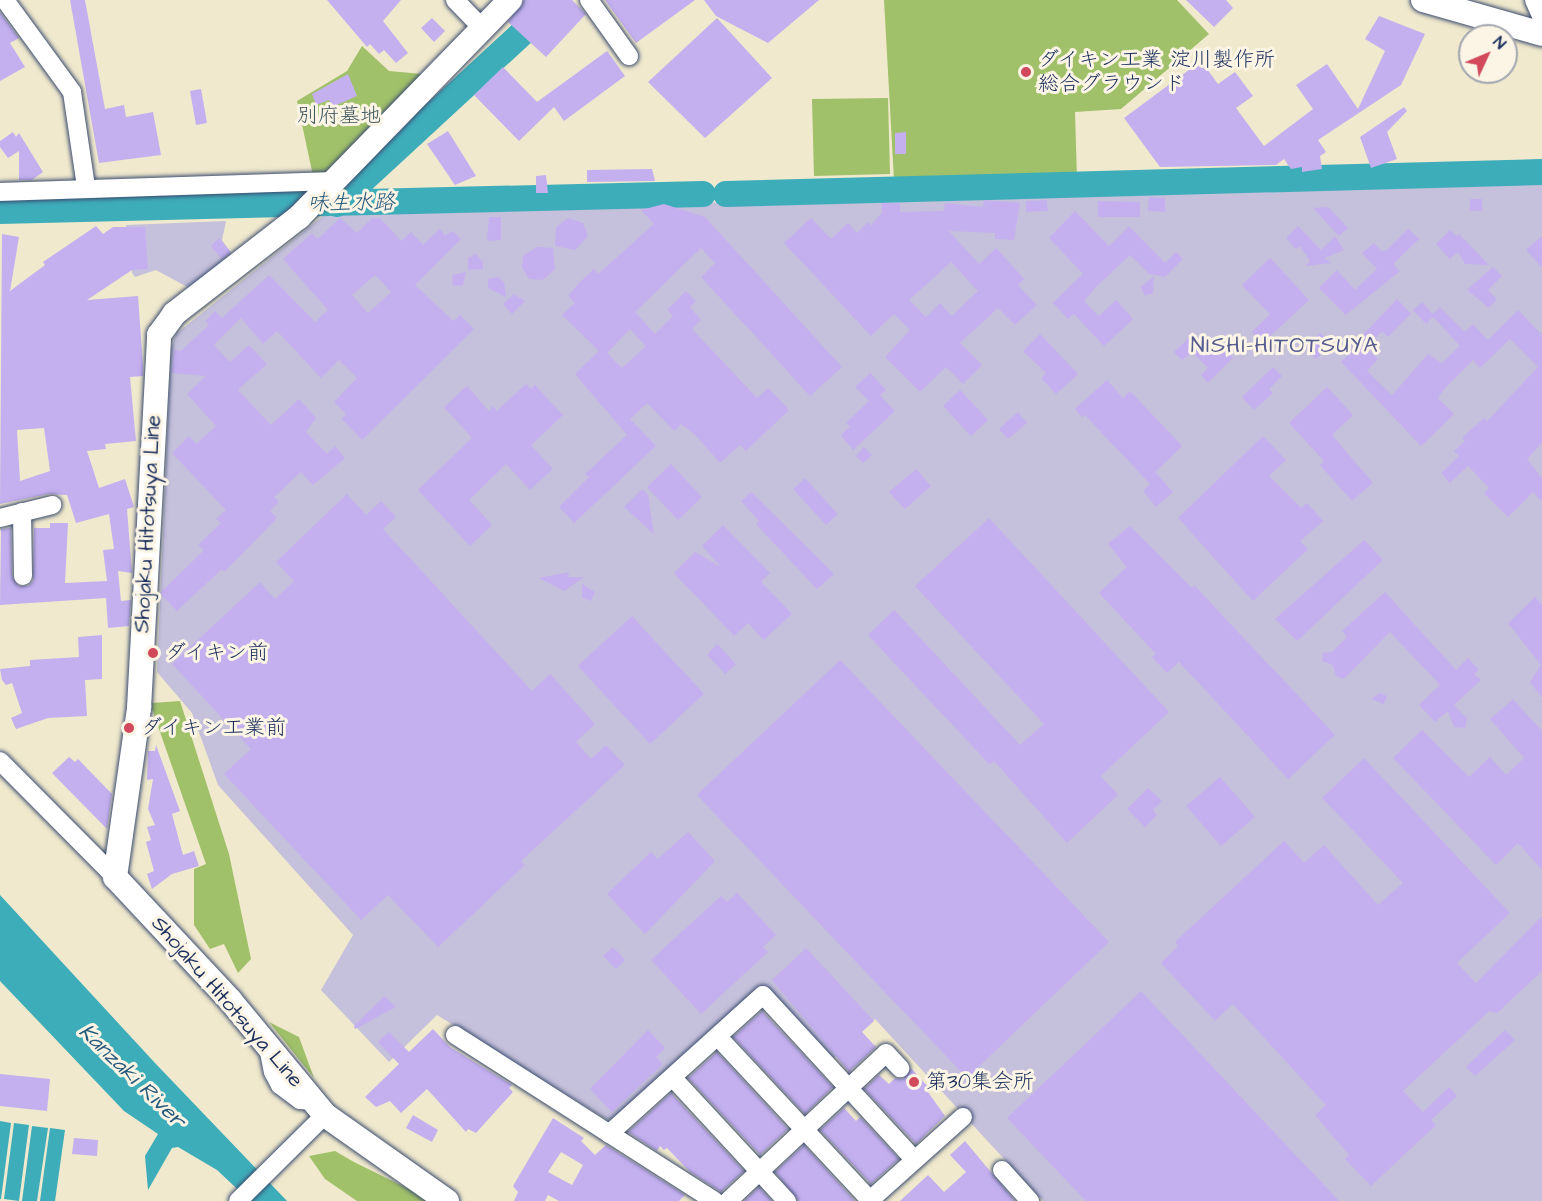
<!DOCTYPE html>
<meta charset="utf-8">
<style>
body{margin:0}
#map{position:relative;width:1542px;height:1201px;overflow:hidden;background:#f0e9cd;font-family:"Architects Daughter","Klee One",sans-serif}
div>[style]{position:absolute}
.industrial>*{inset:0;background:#c5c0db}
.green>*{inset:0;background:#a0c069}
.water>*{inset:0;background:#3eadba}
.river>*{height:26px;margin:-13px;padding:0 13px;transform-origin:13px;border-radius:13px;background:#3eadba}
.building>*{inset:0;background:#c4b0ef}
.roads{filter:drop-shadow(0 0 2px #3b4b6f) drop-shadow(0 0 2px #3b4b6f)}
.minor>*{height:18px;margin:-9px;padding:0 9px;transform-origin:9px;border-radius:9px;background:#fff}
.major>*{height:24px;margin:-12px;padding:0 12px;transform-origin:12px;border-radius:12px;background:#fff}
.dots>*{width:16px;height:16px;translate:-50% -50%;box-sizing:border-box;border:3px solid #fcf5e5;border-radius:50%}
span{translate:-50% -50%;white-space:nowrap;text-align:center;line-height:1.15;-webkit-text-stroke:6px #fcf5e5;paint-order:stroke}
.poi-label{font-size:21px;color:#1b2f5e}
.left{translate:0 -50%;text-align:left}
.park-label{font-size:21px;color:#435a61}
.street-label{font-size:21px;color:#1b2f5e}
.water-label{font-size:22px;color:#275b7e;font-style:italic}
.neighbourhood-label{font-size:22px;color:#565c91;letter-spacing:1.5px}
.north{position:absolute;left:1458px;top:24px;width:60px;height:60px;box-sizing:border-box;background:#fcf5e5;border:2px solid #a2a6af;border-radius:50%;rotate:46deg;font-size:16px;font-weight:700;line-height:24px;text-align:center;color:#1b2f5e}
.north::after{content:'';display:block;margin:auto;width:21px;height:27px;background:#d1495b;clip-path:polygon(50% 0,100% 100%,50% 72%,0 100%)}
</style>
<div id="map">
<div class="industrial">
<i style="clip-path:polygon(1542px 182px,1542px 1201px,1043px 1201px,875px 1019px,833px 1059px,764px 986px,617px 1120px,606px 1119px,437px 1015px,389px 1062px,321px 990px,353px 935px,218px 785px,192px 713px,157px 672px,171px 350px,176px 334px,328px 212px)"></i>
<i style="clip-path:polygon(226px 221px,222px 240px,235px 259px,193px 290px,156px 270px,135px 277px,132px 273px,126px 225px)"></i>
</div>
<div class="green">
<i style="clip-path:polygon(884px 0,1177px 0,1209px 34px,1121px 109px,1075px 112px,1077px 179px,894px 180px)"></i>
<i style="clip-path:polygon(362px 46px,389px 71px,422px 74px,327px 175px,313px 176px,297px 101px,347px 71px)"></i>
<i style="clip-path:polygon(888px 98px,890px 174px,814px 176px,812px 99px)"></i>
<i style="clip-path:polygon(180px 701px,229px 854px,251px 959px,238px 973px,224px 944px,210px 949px,194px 925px,194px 869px,206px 864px,152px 709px,152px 703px)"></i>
<i style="clip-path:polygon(269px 1022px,299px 1037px,314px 1078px)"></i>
<i style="clip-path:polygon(335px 1151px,354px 1162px,433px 1201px,357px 1201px,325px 1179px,309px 1156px)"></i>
</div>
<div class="water">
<i style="clip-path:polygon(0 895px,155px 1063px,287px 1201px,250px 1201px,217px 1170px,178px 1147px,172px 1148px,148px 1190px,145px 1156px,158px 1134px,124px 1111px,0 981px)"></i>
<i style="clip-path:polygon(0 1121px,11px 1123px,1px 1199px,0 1199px)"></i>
<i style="clip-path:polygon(14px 1123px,29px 1125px,19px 1201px,4px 1199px)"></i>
<i style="clip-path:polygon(32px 1126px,48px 1128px,37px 1201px,22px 1201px)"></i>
<i style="clip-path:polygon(50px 1128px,65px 1130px,55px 1201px,40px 1201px)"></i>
</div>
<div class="river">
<i style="left:726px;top:194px;width:816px;rotate:-1.54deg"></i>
<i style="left:337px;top:204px;width:301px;rotate:-42.7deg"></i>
<i style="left:0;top:211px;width:703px;rotate:-1.39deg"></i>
</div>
<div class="building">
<i style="clip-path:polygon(70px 0,85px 0,105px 109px,124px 105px,126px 117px,153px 112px,161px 155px,99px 163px)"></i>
<i style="clip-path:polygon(327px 0,401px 0,383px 21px,408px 53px,396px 63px,384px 50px,379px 54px,370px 44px,367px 47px)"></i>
<i style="clip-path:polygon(524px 0,572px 0,586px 14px,546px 57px,508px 22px)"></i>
<i style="clip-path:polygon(605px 0,695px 0,636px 43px)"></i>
<i style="clip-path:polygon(704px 0,819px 0,768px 43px,716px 16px)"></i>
<i style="clip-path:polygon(1186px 0,1226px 0,1233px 8px,1214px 27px)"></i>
<i style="clip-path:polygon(0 12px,19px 38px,10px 43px,25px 67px,0 81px)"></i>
<i style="clip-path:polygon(1379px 16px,1425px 34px,1401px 85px,1318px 140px,1326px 152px,1320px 156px,1322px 169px,1302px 172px,1302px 167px,1291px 169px,1284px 159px,1276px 165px,1160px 167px,1124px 118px,1201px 61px,1218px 84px,1235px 72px,1253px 96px,1236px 108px,1264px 146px,1313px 109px,1296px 85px,1327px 64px,1358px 109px,1385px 51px,1365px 39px)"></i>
<i style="clip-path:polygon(432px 18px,445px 31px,434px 42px,421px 28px)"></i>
<i style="clip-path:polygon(717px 18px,772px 78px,705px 138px,648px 82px)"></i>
<i style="clip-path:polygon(607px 51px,625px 76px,564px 121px,554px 107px,519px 141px,474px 95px,503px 67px,537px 102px)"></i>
<i style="clip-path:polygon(348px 74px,357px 96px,332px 107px,329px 100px,316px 105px,312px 94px)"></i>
<i style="clip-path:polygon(201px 89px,207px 123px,196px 125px,190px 91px)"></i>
<i style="clip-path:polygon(1404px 107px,1407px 111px,1387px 132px,1397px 159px,1371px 168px,1360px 137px)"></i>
<i style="clip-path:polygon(448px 131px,476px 176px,455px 185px,427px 144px)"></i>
<i style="clip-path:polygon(13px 132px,16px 137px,19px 133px,43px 172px,32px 180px,19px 180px,19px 151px,8px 158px,0 147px,0 141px)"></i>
<i style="clip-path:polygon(906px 132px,906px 154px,895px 154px,895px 133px)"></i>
<i style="clip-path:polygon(652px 169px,655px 181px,587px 182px,587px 170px)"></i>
<i style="clip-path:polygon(546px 175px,548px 193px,536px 193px,536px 176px)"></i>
<i style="clip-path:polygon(1149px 197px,1165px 198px,1165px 212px,1148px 211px)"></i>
<i style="clip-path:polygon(1470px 199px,1482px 199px,1482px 211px,1470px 211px)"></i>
<i style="clip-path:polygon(evenodd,984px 200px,1020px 203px,1014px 240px,995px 239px,995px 233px,949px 231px,979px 264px,996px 248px,1024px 279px,1018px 285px,1037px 305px,1015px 325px,998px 308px,960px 343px,982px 365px,963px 384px,946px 367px,920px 392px,885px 357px,910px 330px,894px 314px,871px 336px,784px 243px,811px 218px,831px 239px,848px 223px,857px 233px,868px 222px,871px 225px,882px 213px,882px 203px,900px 203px,900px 212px,944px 211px,945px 203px,983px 207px,984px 200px,951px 262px,978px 291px,952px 316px,940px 303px,926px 317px,909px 300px,951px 262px)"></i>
<i style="clip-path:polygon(1047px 200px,1048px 211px,1026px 212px,1026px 201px)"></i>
<i style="clip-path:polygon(1098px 201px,1140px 202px,1140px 217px,1098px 217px)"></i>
<i style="clip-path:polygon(evenodd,664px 204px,705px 217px,842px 367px,810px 396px,701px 277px,715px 263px,701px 248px,635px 312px,655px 334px,673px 316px,667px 310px,686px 291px,696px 301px,690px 307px,701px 320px,692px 329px,757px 398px,768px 388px,789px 410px,746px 451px,740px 445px,720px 463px,695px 435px,681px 424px,674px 431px,647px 403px,630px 419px,656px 446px,574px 523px,559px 507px,589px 477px,585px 474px,627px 435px,575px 374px,599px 351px,562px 315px,575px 303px,568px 296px,578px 284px,594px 269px,598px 274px,654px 224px,641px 210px,664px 204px,630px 329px,646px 346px,622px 368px,607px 353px,630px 329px)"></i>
<i style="clip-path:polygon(1328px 207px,1348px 228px,1339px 236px,1313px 208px)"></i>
<i style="clip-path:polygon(1075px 211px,1109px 246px,1129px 226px,1165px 263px,1176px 252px,1183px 259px,1165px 277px,1149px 274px,1130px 255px,1095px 288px,1084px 301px,1099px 316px,1116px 300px,1133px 319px,1104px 346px,1074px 314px,1068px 319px,1053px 303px,1083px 274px,1049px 238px)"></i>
<i style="clip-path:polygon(489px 217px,501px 217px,501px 240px,487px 241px)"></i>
<i style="clip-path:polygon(evenodd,340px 218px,357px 233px,371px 219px,380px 218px,401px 241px,411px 232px,423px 245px,440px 229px,445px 235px,453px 231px,461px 239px,415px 285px,453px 321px,460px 315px,474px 329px,362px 440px,342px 419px,346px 414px,334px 402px,357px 378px,339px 360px,321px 378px,277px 331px,263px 344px,241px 318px,214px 345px,230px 362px,249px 345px,267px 364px,238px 390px,271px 425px,299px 399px,316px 418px,306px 432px,327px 454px,335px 446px,345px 458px,313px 485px,301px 472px,274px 497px,279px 502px,270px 511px,277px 518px,224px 572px,222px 569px,177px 611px,160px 593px,204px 550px,198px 545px,221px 523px,216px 519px,226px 510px,172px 453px,189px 436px,196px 444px,216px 426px,187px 394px,206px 376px,172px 373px,174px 350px,181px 351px,209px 325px,205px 321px,215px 311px,222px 318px,269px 275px,315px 322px,328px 310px,283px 259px,312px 233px,318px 239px,340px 218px,375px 275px,391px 292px,368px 313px,352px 295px,375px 275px)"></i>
<i style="clip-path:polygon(568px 218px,583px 223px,588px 236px,575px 250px,555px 246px,556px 227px)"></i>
<i style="clip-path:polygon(evenodd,96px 226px,103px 234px,113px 227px,145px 227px,148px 269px,132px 270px,87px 300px,138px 296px,143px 366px,143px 376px,130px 377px,136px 441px,105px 444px,106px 449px,87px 451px,99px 488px,125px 479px,134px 507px,127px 509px,132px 573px,118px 571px,121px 601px,131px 600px,129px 626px,108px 628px,106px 598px,0 605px,1px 529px,11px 528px,12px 576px,18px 586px,28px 586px,33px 581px,34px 528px,50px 528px,50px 523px,68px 523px,65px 583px,107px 581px,103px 550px,114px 549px,109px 514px,76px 523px,67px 495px,49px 494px,0 504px,2px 234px,19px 237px,10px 291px,45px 265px,43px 262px,96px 226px,44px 428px,50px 471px,20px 481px,17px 430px,44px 428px)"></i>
<i style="clip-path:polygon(1298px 226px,1321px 250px,1335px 236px,1344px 250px,1325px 258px,1331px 263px,1305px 266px,1310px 261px,1300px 246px,1296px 249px,1286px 238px)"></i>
<i style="clip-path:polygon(1408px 229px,1419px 239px,1393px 264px,1400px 271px,1346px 315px,1319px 288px,1337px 270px,1355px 290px,1377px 269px,1362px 253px,1374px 243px,1381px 251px,1387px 250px)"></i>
<i style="clip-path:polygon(1450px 230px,1457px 236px,1459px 234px,1489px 265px,1465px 264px,1458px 252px,1450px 259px,1436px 244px)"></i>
<i style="clip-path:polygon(1542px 236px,1542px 268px,1526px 250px)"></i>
<i style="clip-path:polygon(219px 238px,231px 252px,222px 259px,211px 246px)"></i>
<i style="clip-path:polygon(537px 247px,553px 248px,555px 269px,543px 280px,529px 279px,522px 267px,523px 256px)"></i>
<i style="clip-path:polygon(476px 254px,483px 262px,483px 269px,468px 270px,468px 258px)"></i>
<i style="clip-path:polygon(1270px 258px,1309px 300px,1263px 343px,1252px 332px,1270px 314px,1242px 285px)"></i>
<i style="clip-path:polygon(1493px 267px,1502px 276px,1488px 290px,1497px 299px,1489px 308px,1467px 290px)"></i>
<i style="clip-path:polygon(466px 272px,463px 285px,453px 286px,452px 275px)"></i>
<i style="clip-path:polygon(1154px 276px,1153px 293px,1145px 296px,1141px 287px)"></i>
<i style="clip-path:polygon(498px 277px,504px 282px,506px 297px,488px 288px,488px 279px)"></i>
<i style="clip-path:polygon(514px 294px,525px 301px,512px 314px,503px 304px)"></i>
<i style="clip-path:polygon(1397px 299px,1411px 314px,1388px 337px,1382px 331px,1368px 346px,1360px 338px)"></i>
<i style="clip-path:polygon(1422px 302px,1433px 314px,1440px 307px,1465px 332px,1473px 324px,1488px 340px,1518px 310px,1542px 335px,1542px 443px,1527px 459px,1542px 478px,1542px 502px,1533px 492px,1508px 517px,1484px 493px,1489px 488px,1468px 466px,1450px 483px,1441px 473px,1459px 456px,1454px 451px,1465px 441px,1462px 438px,1484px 418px,1487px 421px,1538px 367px,1510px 339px,1480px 368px,1473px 360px,1445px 388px,1438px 398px,1454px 414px,1421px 446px,1341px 362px,1360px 343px,1378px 359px,1367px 371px,1392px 395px,1428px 354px,1442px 363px,1460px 346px,1433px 317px,1426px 324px,1413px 310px)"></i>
<i style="clip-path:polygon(1320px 333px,1331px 344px,1316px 359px,1305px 348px)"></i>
<i style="clip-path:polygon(1040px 334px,1078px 374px,1056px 394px,1041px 378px,1046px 373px,1023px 351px)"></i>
<i style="clip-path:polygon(1193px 334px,1209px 347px,1216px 341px,1233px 358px,1208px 383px,1201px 375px,1208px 368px,1192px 352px,1182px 360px,1174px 352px)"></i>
<i style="clip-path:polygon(1273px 367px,1282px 376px,1269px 389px,1273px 393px,1254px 410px,1242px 397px)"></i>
<i style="clip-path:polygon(870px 373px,886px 390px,880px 395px,895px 411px,853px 450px,841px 435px,850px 427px,846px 423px,869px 401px,855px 387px)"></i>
<i style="clip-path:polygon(1107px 380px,1123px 398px,1130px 391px,1182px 446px,1155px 472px,1173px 492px,1156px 507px,1143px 491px,1150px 484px,1085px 415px,1082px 417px,1075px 409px)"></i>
<i style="clip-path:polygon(526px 384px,531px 389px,535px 385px,563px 415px,531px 445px,553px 469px,530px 490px,506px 464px,469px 500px,492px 525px,470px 546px,418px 490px,472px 438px,444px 407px,467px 386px,489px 411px,493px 406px,497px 411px)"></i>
<i style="clip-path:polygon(1327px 387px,1353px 415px,1332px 435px,1373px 483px,1352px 501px,1320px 465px,1324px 461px,1289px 423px)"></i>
<i style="clip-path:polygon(960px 390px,988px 420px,971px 436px,943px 406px)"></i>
<i style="clip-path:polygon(1018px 412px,1027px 423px,1008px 439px,999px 429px)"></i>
<i style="clip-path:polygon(1263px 436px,1286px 460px,1269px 476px,1301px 508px,1307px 503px,1323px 521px,1300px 541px,1308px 549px,1253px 601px,1178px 518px)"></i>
<i style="clip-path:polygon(864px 447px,872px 455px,863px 463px,856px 456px)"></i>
<i style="clip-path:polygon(671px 464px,702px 497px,678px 520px,647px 487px)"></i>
<i style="clip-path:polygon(916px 469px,931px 486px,905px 509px,889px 492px)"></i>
<i style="clip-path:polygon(805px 478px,838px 514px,826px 525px,793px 489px)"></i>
<i style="clip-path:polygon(642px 489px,648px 495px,654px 534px,624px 507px)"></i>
<i style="clip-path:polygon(751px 492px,834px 574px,817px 589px,756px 524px,759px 521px,741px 501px)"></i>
<i style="clip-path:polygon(347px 494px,366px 515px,381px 501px,396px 517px,383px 529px,532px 691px,550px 674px,595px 724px,576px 742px,591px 759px,606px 745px,625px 765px,521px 861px,525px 865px,438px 947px,388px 895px,361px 920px,224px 774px,251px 749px,172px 664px,260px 582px,275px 599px,294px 581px,276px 562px)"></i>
<i style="clip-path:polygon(989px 518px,1169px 712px,1101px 776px,1118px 795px,1067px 843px,994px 761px,990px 765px,868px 635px,894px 610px,1020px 745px,1044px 724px,915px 586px)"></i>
<i style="clip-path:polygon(723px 525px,770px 573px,761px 582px,792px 614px,764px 640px,748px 623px,734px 636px,674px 573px,695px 552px,721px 567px,702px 546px)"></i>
<i style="clip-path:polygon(1130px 526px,1192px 588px,1194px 585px,1335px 735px,1288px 779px,1179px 662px,1167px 673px,1152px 657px,1156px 654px,1099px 593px,1127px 567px,1108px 544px)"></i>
<i style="clip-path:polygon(1364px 540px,1383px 560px,1297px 641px,1275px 619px)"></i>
<i style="clip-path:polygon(569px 572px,568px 577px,584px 577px,564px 591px,539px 578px)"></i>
<i style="clip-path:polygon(582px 584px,595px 592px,591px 601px,582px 598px)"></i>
<i style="clip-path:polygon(1385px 592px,1456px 670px,1468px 658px,1479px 670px,1474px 674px,1481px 680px,1454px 705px,1467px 718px,1465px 728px,1454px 727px,1448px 711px,1435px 722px,1419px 705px,1440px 685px,1390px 632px,1344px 679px,1336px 676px,1333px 665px,1322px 661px,1323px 653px,1332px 652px,1347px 637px,1342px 631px)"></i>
<i style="clip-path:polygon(1535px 597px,1542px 605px,1542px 698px,1530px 682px,1541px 665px,1508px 623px)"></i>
<i style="clip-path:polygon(632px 616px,704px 694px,650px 744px,578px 666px)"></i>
<i style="clip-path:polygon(102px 635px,102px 679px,85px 680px,87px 716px,48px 718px,16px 729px,11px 718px,22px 713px,12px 683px,6px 685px,2px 680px,0 669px,30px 666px,30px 660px,79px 657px,78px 637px)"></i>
<i style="clip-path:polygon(717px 644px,736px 664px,725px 674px,707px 655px)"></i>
<i style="clip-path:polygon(840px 660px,1109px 942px,967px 1078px,697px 795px)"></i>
<i style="clip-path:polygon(1380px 693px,1387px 696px,1384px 704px,1371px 699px)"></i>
<i style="clip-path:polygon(1513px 699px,1542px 731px,1542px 870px,1518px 843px,1496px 865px,1393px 758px,1422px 730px,1469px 777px,1490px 757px,1506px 775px,1524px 758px,1490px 719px)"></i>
<i style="clip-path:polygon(156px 745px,180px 811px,172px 814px,183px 855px,194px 851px,199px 866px,172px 874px,152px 889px,147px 874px,154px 871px,146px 842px,151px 840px,147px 827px,155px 825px,148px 809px,153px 779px,147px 780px,148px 751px,155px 751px)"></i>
<i style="clip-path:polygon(69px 757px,75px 762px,78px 759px,112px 794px,107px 829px,52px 773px)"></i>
<i style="clip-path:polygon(1364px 758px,1510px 913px,1457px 963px,1476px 983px,1542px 916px,1542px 971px,1497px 1013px,1489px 1011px,1403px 1091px,1423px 1112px,1449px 1087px,1457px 1096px,1431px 1120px,1436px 1125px,1371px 1186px,1345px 1159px,1349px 1155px,1315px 1115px,1326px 1105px,1233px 1004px,1215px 1021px,1161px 963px,1178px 946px,1175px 942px,1284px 841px,1304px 863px,1324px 845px,1378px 905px,1403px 883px,1322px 798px)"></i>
<i style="clip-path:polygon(1220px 777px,1255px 817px,1221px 846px,1186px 806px)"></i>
<i style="clip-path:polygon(1148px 788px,1162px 801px,1153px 810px,1157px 815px,1145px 827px,1127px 809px)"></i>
<i style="clip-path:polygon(688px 832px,715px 861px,645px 934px,607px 894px,651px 852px,658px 859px)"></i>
<i style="clip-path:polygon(737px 893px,776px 935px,763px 947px,768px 952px,701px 1014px,651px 960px,721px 896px,727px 902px)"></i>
<i style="clip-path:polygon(613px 947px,625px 960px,616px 969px,603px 956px)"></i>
<i style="clip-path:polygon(806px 948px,874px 1021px,862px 1032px,876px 1047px,849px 1072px,772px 980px)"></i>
<i style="clip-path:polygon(1141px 991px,1339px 1201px,1086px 1201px,1007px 1118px)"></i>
<i style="clip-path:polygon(385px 996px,396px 1007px,355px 1029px,354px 1026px)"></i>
<i style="clip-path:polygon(762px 1011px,833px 1087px,805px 1114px,733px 1037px)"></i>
<i style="clip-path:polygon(433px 1029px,450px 1047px,512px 1085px,509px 1088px,513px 1092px,476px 1133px,468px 1129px,466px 1132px,427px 1089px,401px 1113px,390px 1101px,376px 1107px,365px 1097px,399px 1064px,378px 1042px,389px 1032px,409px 1052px)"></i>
<i style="clip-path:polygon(648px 1030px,665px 1048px,656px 1057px,663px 1064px,612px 1112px,590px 1089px)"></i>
<i style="clip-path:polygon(1505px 1030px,1515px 1040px,1475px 1076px,1466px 1067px)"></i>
<i style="clip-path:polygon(717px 1052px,788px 1129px,760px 1155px,688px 1078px)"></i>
<i style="clip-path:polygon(911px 1068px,930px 1089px,928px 1092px,945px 1116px,916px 1144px,864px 1089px,879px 1075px,889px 1084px,895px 1078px,903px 1079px)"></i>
<i style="clip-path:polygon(0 1074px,50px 1079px,47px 1111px,0 1106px)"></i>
<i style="clip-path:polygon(671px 1093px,744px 1171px,721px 1192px,690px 1172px,667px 1148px,664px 1150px,660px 1146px,657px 1151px,628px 1132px)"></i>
<i style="clip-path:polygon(844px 1108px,856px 1121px,860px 1117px,899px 1159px,871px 1184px,820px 1130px)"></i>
<i style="clip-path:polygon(413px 1115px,438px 1130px,432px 1142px,406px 1128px)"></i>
<i style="clip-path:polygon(evenodd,553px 1118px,584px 1138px,581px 1141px,595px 1155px,606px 1145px,685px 1195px,679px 1201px,559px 1201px,548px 1195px,545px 1201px,514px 1201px,518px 1192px,513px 1186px,553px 1118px,561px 1152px,583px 1165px,572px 1185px,548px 1172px,561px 1152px)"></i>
<i style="clip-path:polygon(74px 1138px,98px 1140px,97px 1156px,72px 1154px)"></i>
<i style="clip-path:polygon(965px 1141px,1015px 1201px,900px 1201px,928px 1175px,944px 1192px,966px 1172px,950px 1155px)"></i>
<i style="clip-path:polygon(804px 1145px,855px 1201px,798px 1201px,775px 1172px)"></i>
<i style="clip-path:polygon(759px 1187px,772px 1201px,744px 1201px)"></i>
</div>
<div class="roads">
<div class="minor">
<i style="left:5px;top:0;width:114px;rotate:53.9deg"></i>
<i style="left:72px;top:92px;width:96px;rotate:81.6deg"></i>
<i style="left:455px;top:0;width:39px;rotate:46deg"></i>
<i style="left:589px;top:0;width:69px;rotate:54.5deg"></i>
<i style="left:1534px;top:0;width:20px;rotate:66deg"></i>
<i style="left:0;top:192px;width:333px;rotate:-1.9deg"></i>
<i style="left:22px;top:512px;width:64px;rotate:89.1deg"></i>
<i style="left:0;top:518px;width:54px;rotate:-14deg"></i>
<i style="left:0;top:761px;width:163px;rotate:45.2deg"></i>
<i style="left:455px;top:1035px;width:308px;rotate:32.6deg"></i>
<i style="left:718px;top:1037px;width:223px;rotate:47deg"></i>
<i style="left:268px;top:1047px;width:25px;rotate:79deg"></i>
<i style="left:273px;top:1072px;width:15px;rotate:62deg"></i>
<i style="left:280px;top:1085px;width:25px;rotate:37deg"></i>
<i style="left:300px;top:1100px;width:13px;rotate:4deg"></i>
<i style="left:673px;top:1078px;width:168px;rotate:47.2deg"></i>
<i style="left:609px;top:1134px;width:207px;rotate:-42.1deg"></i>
<i style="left:763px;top:995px;width:223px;rotate:47.4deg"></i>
<i style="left:1002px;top:1170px;width:42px;rotate:47.9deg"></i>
<i style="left:238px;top:1201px;width:122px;rotate:-44.7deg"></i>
<i style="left:728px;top:1201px;width:216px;rotate:-43.1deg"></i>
<i style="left:886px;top:1053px;width:21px;rotate:47deg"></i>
<i style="left:869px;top:1201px;width:126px;rotate:-41.8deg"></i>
</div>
<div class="major">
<i style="left:1423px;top:0;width:124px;rotate:15.9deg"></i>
<i style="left:447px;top:1201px;width:149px;rotate:-144.8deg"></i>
<i style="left:325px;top:1115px;width:149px;rotate:-129.6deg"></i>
<i style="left:230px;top:1000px;width:168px;rotate:-133.1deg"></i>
<i style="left:115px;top:877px;width:171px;rotate:-81.9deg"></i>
<i style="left:139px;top:708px;width:374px;rotate:-86.9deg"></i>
<i style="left:159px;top:335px;width:26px;rotate:-54deg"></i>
<i style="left:174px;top:314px;width:158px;rotate:-37.8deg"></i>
<i style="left:299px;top:217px;width:303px;rotate:-45.8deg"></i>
</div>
</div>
<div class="dots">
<i style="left:1026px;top:72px;background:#d1495b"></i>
<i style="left:153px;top:653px;background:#d1495b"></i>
<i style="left:129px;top:728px;background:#d1495b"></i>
<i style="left:914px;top:1082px;background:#d1495b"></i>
</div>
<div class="poi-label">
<span class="left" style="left:1038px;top:72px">ダイキン工業 淀川製作所<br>総合グラウンド</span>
<span class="left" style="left:165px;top:653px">ダイキン前</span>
<span class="left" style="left:141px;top:728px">ダイキン工業前</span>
<span class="left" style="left:926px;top:1082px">第30集会所</span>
</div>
<div class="park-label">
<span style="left:339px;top:116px">別府墓地</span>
</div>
<div class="street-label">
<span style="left:148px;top:524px;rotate:-87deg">Shojaku Hitotsuya Line</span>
<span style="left:227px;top:1002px;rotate:49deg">Shojaku Hitotsuya Line</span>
</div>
<div class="water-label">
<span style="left:351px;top:203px;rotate:-1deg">味生水路</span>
<span style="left:132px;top:1076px;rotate:44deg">Kanzaki River</span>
</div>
<div class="neighbourhood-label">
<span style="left:1285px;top:346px">NISHI-HITOTSUYA</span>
</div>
<div class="north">N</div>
</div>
